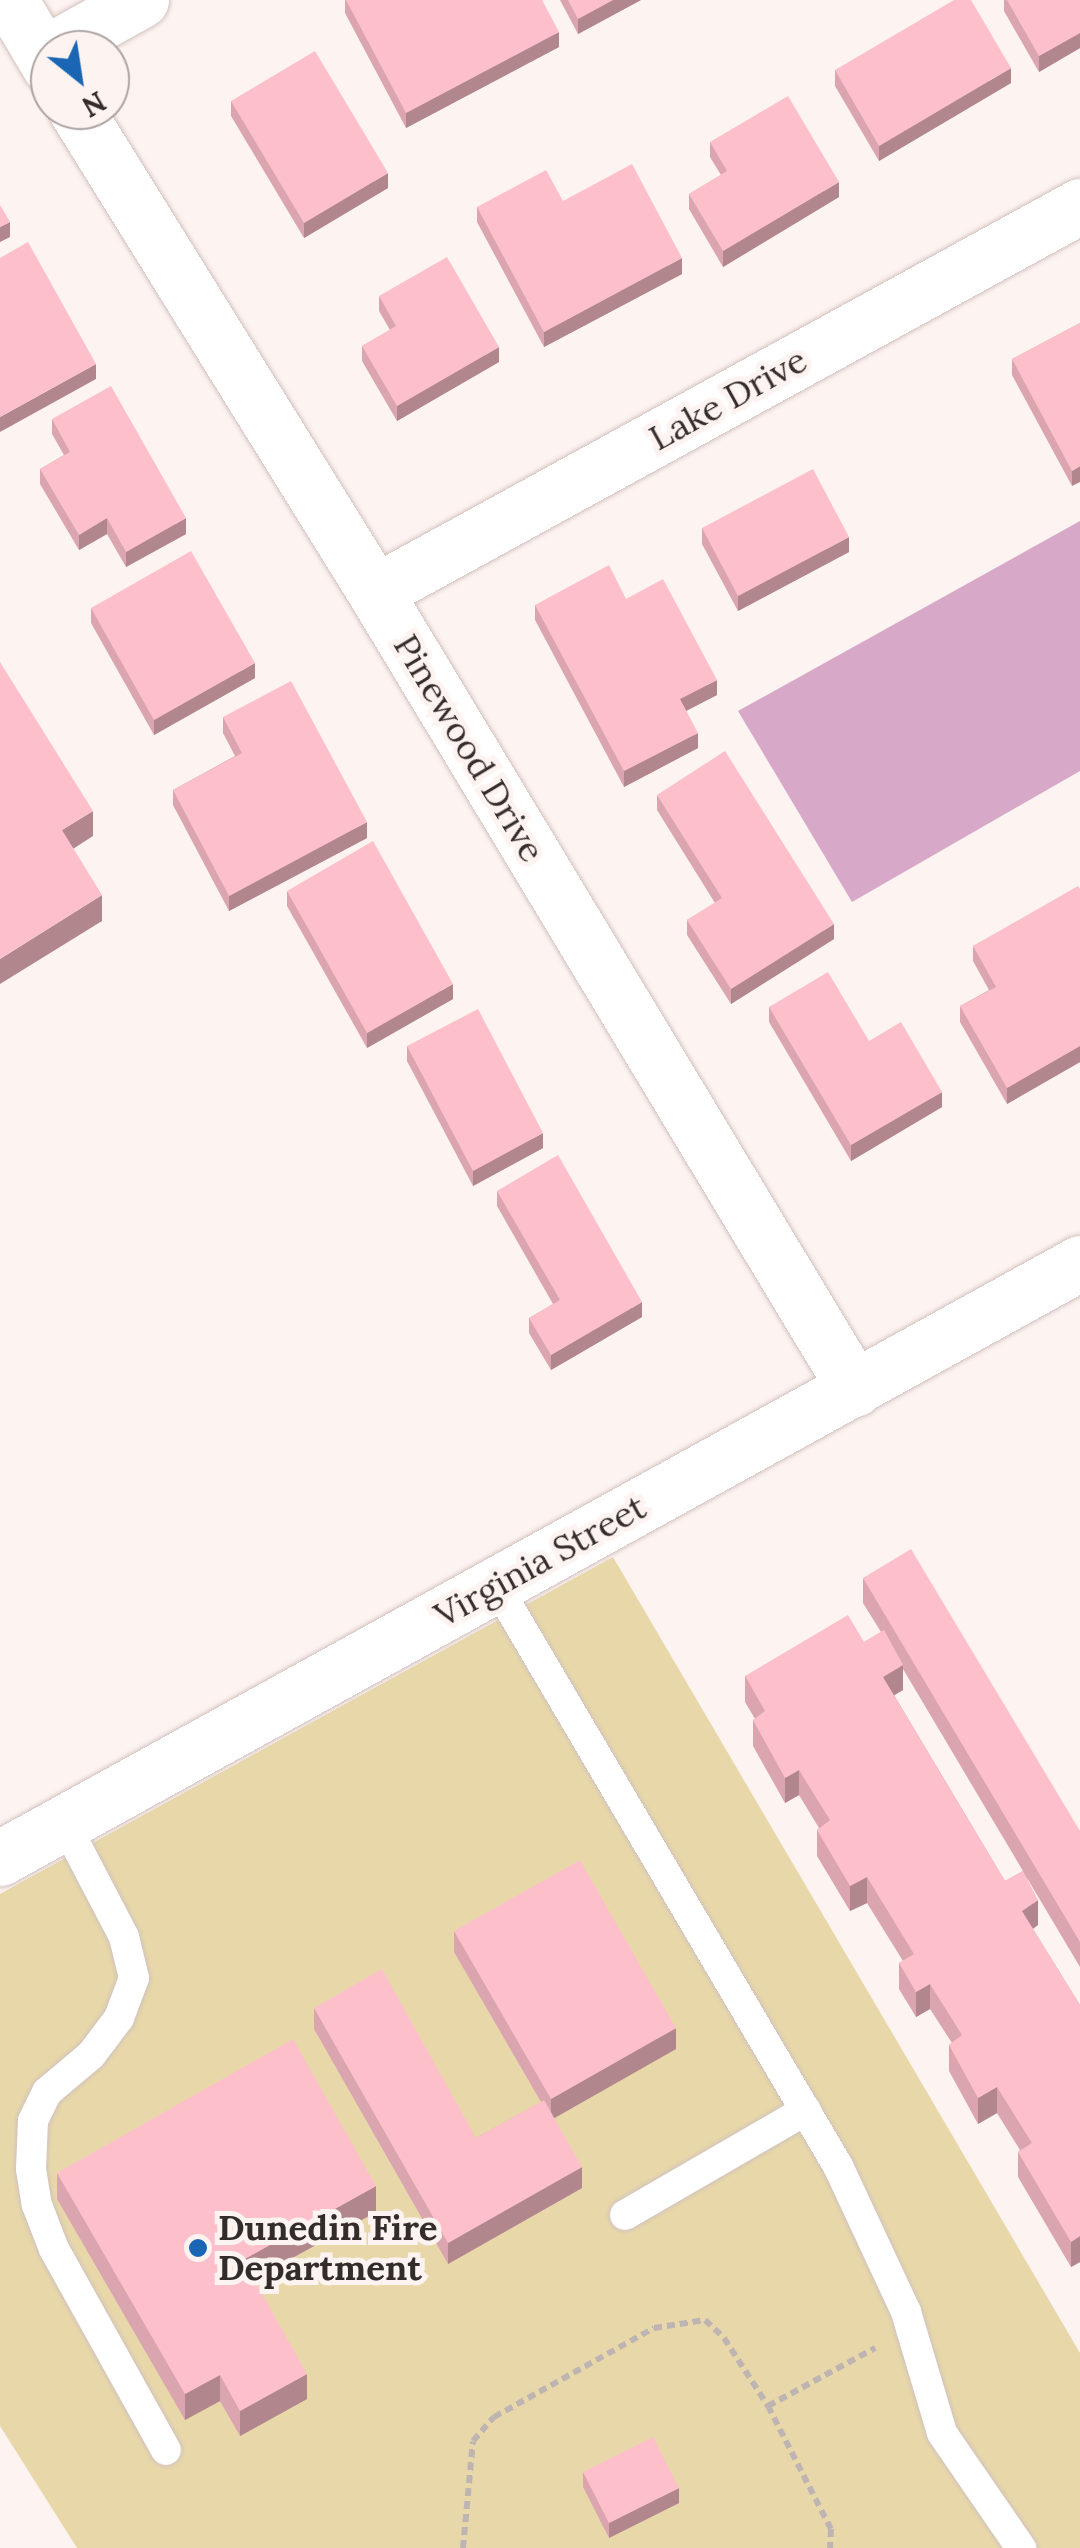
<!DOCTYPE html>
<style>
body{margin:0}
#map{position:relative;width:1080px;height:2548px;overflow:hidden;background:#fdf3f1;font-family:Lora,serif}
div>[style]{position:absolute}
.green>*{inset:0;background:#e8d8a9}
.water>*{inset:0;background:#d8a8c8}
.path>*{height:6px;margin-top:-3px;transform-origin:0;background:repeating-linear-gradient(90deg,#beb5b3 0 8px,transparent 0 13px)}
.roads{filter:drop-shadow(0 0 2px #d1c1bd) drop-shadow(0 0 2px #d1c1bd)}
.service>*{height:30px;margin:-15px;padding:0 15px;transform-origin:15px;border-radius:15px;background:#fff}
.minor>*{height:55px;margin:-27.5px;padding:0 27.5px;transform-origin:27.5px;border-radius:27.5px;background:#fff}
.tertiary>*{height:55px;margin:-27.5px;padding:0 27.5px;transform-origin:27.5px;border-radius:27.5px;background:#fff}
.wall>*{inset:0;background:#daa5ae}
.shaded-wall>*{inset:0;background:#b1868d}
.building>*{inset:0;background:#fdc0ca}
.dots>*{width:28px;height:28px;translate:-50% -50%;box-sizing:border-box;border:5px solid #fdf3f1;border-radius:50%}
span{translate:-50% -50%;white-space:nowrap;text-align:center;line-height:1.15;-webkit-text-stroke:10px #fdf3f1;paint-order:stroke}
.street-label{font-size:35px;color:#322c2a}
.poi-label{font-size:35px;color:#322c2a;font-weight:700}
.left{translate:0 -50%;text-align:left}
.north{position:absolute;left:30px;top:30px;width:100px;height:100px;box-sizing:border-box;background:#fdf3f1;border:2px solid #aca3a1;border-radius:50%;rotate:150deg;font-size:28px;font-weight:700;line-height:40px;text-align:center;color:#322c2a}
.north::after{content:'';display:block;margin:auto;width:35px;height:45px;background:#1a65b4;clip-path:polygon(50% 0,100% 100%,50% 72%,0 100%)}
</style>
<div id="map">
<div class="green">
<i style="clip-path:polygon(613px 1557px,1080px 2353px,1080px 2548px,77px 2548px,0 2426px,0 1894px)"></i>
</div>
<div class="water">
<i style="clip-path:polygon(1080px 521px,1080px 771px,852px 902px,738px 711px)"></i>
</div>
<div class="path">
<i style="left:768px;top:2406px;width:122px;rotate:-28.5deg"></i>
<i style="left:463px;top:2548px;width:107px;rotate:-84.7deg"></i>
<i style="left:473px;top:2441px;width:32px;rotate:-49deg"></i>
<i style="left:494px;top:2417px;width:183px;rotate:-29.1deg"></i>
<i style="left:654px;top:2328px;width:52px;rotate:-8.9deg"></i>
<i style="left:705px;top:2320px;width:26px;rotate:43deg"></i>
<i style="left:724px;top:2338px;width:81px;rotate:57.1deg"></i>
<i style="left:768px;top:2406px;width:138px;rotate:62.9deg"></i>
<i style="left:831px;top:2529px;width:19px;rotate:93deg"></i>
</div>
<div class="roads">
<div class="service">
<i style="left:496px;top:1585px;width:674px;rotate:59.52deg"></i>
<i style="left:838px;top:2166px;width:161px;rotate:65deg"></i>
<i style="left:906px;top:2312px;width:126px;rotate:73.4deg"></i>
<i style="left:942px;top:2433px;width:140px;rotate:55.5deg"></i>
<i style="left:64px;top:1822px;width:130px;rotate:62.4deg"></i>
<i style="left:124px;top:1937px;width:42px;rotate:76.3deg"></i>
<i style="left:134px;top:1978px;width:43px;rotate:110.6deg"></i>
<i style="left:119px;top:2018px;width:46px;rotate:127.1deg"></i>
<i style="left:91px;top:2055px;width:57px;rotate:139.9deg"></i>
<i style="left:47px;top:2092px;width:32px;rotate:116deg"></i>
<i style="left:33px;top:2121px;width:48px;rotate:92.4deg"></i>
<i style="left:31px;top:2169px;width:36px;rotate:81deg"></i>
<i style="left:37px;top:2205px;width:47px;rotate:68.9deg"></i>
<i style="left:54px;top:2249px;width:230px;rotate:60.9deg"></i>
<i style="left:625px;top:2215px;width:209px;rotate:-30.1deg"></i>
</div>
<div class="minor">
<i style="left:10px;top:0;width:78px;rotate:59.2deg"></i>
<i style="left:51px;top:50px;width:103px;rotate:-29.1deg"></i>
<i style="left:76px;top:110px;width:567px;rotate:58.19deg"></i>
<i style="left:375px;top:592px;width:930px;rotate:58.94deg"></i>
<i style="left:375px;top:592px;width:804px;rotate:-28.7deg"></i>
</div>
<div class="tertiary">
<i style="left:0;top:1858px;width:1233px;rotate:-28.85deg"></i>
</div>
</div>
<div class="wall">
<i style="clip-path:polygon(345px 0,542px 0,559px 47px,406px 128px,345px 13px)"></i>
<i style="clip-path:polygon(560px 0,641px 0,578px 34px)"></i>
<i style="clip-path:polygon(1004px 0,1080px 0,1080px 48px,1039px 72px,1004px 11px)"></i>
<i style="clip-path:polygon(835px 70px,1011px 83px,879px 161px,835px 86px)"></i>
<i style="clip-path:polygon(231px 101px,388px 188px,304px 238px,231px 116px)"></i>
<i style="clip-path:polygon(710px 142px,839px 197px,723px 267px,689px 209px,689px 194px,721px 175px,710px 157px)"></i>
<i style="clip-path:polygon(563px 201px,682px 274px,544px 347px,477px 222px,477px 207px)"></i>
<i style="clip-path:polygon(379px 296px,499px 362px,397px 421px,362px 361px,362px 346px,390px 330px,379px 311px)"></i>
<i style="clip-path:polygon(1080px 323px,1072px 486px,1012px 375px,1012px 359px)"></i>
<i style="clip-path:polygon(52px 419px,186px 534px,126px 567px,107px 534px,79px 550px,40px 484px,40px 469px,64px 455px,52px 434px)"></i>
<i style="clip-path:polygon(702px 528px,849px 552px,738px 611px,702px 544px)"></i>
<i style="clip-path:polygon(626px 599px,717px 695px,686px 711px,698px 748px,624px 787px,535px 620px,535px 605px)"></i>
<i style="clip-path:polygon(91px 608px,255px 678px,154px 735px,91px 623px)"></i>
<i style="clip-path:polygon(223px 717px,367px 838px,229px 911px,173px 805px,173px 790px,235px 756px,223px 733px)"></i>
<i style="clip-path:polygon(657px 795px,834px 939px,731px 1004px,687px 935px,687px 920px,715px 903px,657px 810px)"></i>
<i style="clip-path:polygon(1080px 889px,1080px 1062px,1007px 1104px,960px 1022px,960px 1006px,989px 990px,973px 961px,973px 946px)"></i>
<i style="clip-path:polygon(287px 891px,453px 999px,367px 1048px,287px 906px)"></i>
<i style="clip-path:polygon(769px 1007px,869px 1041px,942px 1107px,851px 1161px,769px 1022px)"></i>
<i style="clip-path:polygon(407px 1046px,543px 1148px,473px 1186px,407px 1061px)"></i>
<i style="clip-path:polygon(497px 1191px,642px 1317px,551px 1370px,529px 1333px,529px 1318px,553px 1304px,497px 1206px)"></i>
<i style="clip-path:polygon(evenodd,863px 1578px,1080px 1831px,1080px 1967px,1027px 1878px,1038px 1925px,1033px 1929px,1080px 2005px,1080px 2262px,1071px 2267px,1018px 2177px,1018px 2152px,1020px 2150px,997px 2113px,978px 2124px,949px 2071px,949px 2045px,952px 2043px,930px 2009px,916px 2017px,899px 1989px,899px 1963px,903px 1961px,867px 1903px,850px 1911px,817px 1856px,817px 1830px,819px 1828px,799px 1795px,785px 1803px,753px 1746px,753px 1720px,755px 1719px,745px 1702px,745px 1676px,864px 1642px,881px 1632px,863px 1603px,863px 1578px,903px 1669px,1023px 1871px,1005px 1881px,894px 1695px,903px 1690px,903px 1669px)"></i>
<i style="clip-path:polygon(454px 1931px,676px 2049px,554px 2118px,582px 2188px,448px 2264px,314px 2029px,314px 2008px,476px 2138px,541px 2102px,454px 1952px)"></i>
<i style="clip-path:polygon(57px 2173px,376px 2212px,254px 2279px,307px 2399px,240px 2436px,220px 2401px,185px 2420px,57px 2199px)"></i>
<i style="clip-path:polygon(583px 2472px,679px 2503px,609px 2538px,583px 2487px)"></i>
</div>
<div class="shaded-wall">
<i style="clip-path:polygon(613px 0,641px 0,578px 34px,578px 19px)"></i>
<i style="clip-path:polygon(559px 32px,559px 47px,406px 128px,406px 113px)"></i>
<i style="clip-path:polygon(1080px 33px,1080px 48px,1039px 72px,1039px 56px)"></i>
<i style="clip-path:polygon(1011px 68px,1011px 83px,879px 161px,879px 146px)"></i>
<i style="clip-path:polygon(388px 173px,388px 188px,304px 238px,304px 223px)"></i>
<i style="clip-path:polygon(839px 182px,839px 197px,723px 267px,723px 251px)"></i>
<i style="clip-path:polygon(10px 222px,10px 237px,0 242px,0 227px)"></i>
<i style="clip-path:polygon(682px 258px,682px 274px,544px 347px,544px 332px)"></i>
<i style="clip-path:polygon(499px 347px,499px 362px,397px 421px,397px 406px)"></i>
<i style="clip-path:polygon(96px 364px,96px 379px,0 432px,0 417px)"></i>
<i style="clip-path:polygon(1080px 466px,1080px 482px,1072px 486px,1072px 471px)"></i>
<i style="clip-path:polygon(107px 518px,107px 534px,79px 550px,79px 535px)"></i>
<i style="clip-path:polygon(186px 518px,186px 534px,126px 567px,126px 552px)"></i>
<i style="clip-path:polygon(849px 537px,849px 552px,738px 611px,738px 596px)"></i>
<i style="clip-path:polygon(255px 663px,255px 678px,154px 735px,154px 720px)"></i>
<i style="clip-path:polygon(717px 680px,717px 695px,680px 714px,680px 699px)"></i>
<i style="clip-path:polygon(698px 733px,698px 748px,624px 787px,624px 771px)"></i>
<i style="clip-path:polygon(93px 811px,93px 836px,62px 856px,62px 830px)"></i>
<i style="clip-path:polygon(367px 822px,367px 838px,229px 911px,229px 896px)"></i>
<i style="clip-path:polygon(102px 895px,102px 921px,0 984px,0 959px)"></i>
<i style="clip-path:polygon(834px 924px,834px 939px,731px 1004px,731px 989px)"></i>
<i style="clip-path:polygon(453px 984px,453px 999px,367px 1048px,367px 1033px)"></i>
<i style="clip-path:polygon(1080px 1046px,1080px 1062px,1007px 1104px,1007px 1088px)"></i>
<i style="clip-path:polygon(942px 1092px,942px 1107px,851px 1161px,851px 1145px)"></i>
<i style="clip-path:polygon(543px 1133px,543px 1148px,473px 1186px,473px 1171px)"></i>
<i style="clip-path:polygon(642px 1302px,642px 1317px,551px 1370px,551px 1355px)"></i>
<i style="clip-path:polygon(903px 1665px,903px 1690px,883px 1702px,883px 1677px)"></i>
<i style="clip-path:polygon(799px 1770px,799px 1795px,785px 1803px,785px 1778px)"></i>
<i style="clip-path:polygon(867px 1877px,867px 1903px,850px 1911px,850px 1886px)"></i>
<i style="clip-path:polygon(1038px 1900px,1038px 1925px,1022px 1936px,1022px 1911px)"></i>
<i style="clip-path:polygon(930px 1984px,930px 2009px,916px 2017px,916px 1992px)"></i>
<i style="clip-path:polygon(676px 2028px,676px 2049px,551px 2120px,551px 2099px)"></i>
<i style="clip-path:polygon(997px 2087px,997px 2113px,978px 2124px,978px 2098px)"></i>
<i style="clip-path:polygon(582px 2167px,582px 2188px,448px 2264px,448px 2243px)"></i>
<i style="clip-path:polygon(376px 2186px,376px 2212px,243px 2285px,243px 2260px)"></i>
<i style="clip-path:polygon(1080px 2236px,1080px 2262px,1071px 2267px,1071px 2242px)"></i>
<i style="clip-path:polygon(307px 2374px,307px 2399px,240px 2436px,240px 2411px)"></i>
<i style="clip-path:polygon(220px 2375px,220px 2401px,185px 2420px,185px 2394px)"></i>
<i style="clip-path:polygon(679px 2488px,679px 2503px,609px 2538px,609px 2523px)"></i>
</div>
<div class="building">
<i style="clip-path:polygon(346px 0,542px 0,559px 32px,406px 113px)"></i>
<i style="clip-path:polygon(568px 0,613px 0,578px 19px)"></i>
<i style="clip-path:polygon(954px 0,971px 0,1011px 68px,879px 146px,835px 70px)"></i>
<i style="clip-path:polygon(1007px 0,1080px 0,1080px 33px,1039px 56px)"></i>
<i style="clip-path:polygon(315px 51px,388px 173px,304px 223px,231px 101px)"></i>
<i style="clip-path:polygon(788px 96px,839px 182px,723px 251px,689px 194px,727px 171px,710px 142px)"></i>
<i style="clip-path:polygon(632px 164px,682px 258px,544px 332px,477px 207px,546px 170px,563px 201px)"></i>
<i style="clip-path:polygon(0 205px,10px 222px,0 227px)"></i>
<i style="clip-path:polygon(28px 242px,96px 364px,0 417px,0 258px)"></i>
<i style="clip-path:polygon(447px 257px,499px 347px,397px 406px,362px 346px,396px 326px,379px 296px)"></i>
<i style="clip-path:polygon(1080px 323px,1080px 466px,1072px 471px,1012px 359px)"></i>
<i style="clip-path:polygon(111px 386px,186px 518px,126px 552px,107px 518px,79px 535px,40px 469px,70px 452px,52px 419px)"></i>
<i style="clip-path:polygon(813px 469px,849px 537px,738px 596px,702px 528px)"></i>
<i style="clip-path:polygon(191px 551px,255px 663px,154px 720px,91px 608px)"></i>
<i style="clip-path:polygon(609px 565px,626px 599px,663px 579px,717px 680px,680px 699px,698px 733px,624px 771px,535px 605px)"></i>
<i style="clip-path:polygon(0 662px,93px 811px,62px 830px,102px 895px,0 959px)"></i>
<i style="clip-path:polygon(291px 681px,367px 822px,229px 896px,173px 790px,242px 753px,223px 717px)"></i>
<i style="clip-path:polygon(725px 751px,834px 924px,731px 989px,687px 920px,722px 898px,657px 795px)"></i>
<i style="clip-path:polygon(373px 841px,453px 984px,367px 1033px,287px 891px)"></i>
<i style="clip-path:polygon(1078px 886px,1080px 889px,1080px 1046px,1007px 1088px,960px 1006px,996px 987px,973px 946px)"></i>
<i style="clip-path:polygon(828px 972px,869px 1041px,901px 1022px,942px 1092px,851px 1145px,769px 1007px)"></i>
<i style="clip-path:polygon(478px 1009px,543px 1133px,473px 1171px,407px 1046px)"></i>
<i style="clip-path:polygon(558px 1155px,642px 1302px,551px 1355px,529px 1318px,560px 1300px,497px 1191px)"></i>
<i style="clip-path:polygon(911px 1549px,1080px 1831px,1080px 1942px,863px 1578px)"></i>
<i style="clip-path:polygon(848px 1615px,864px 1642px,884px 1630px,903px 1665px,883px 1677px,1005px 1881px,1023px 1871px,1038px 1900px,1022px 1911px,1080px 2005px,1080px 2236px,1071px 2242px,1018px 2152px,1032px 2143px,997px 2087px,978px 2098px,949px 2045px,962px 2035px,930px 1984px,916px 1992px,899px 1963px,914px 1954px,867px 1877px,850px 1886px,817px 1830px,830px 1820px,799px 1770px,785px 1778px,753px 1720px,765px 1711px,745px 1676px)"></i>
<i style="clip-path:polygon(580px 1860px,676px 2028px,551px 2099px,454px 1931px)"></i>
<i style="clip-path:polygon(382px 1969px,476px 2138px,544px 2100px,582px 2167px,448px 2243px,314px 2008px)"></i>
<i style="clip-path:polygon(293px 2039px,376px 2186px,243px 2260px,307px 2374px,240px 2411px,220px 2375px,185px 2394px,57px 2173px)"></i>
<i style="clip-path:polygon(653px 2437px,679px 2488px,609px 2523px,583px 2472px)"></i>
</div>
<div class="dots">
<i style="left:198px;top:2248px;background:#1a65b4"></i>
</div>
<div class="street-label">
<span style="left:728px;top:399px;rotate:-29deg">Lake Drive</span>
<span style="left:469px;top:748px;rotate:59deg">Pinewood Drive</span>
<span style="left:540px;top:1561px;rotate:-29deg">Virginia Street</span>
</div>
<div class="poi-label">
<span class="left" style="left:218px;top:2248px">Dunedin Fire<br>Department</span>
</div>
<div class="north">N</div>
</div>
